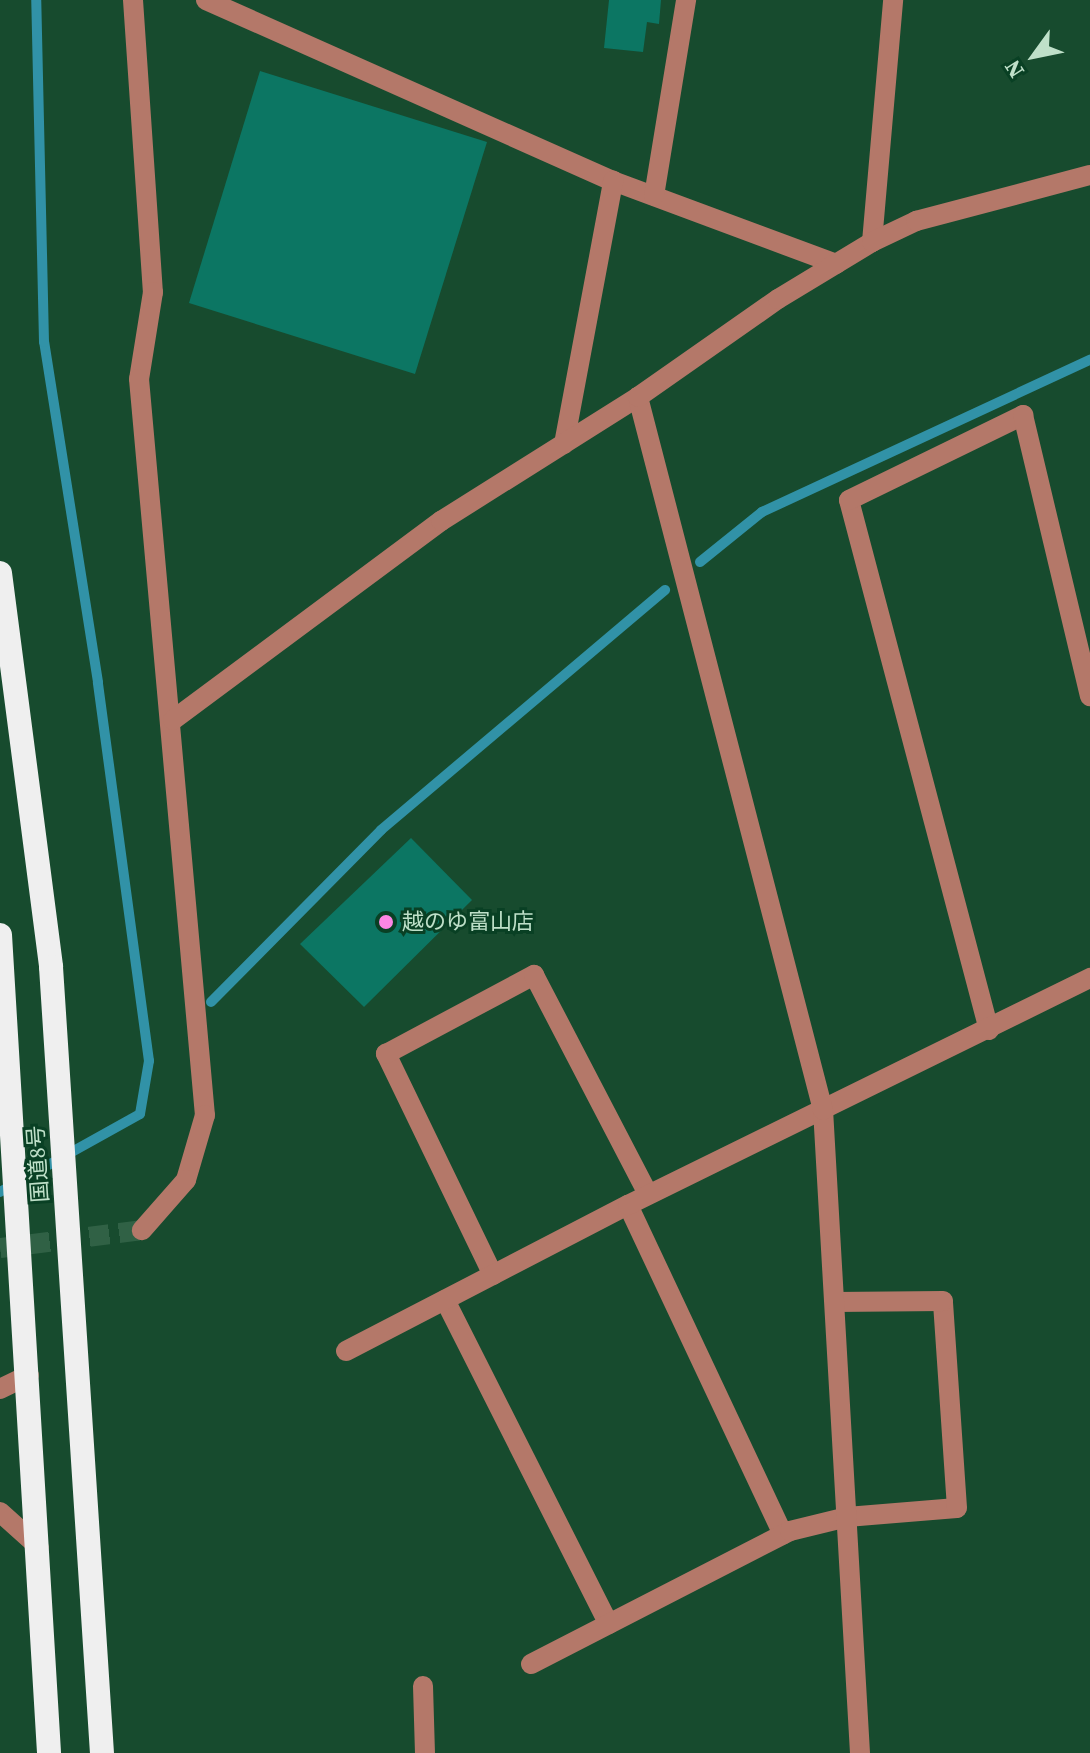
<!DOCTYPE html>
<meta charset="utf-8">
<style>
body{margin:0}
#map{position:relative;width:1090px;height:1753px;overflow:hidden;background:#174b2e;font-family:"Source Serif 4","Noto Sans JP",serif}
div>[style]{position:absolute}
.stream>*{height:10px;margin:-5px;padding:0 5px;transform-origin:5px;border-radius:5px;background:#3192a7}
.building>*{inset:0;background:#0c7663}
.minor-tunnel>*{height:20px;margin-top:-10px;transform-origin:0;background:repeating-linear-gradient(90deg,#306145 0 20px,transparent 0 30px)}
.minor>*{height:20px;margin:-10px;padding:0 10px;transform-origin:10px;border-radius:10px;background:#b47869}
.highway>*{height:24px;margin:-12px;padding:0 12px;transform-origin:12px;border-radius:12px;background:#efefef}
.dots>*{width:22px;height:22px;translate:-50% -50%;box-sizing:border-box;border:4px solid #094024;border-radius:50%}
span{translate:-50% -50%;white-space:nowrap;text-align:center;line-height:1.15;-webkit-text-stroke:6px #094024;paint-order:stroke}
.poi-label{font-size:22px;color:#bfe0c9}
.left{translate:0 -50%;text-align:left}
.street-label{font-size:22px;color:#bfe0c9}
.north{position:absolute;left:994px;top:16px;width:80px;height:80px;-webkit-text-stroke:6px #094024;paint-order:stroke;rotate:237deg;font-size:22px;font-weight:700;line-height:32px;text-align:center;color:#bfe0c9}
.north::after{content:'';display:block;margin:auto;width:28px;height:36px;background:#bfe0c9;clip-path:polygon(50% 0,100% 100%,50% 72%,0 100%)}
</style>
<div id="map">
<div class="stream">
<i style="left:700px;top:562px;width:80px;rotate:-38.9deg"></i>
<i style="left:762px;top:512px;width:362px;rotate:-24.9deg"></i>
<i style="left:211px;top:1002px;width:242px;rotate:-45.3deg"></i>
<i style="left:381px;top:830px;width:372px;rotate:-40.2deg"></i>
<i style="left:0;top:1192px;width:160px;rotate:-29.1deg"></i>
<i style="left:140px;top:1114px;width:54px;rotate:-80.4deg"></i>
<i style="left:149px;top:1061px;width:382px;rotate:-97.7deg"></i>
<i style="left:98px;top:682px;width:344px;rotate:-99deg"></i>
<i style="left:44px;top:342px;width:342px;rotate:-91.3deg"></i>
</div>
<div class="building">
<i style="clip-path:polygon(609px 0,661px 0,659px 24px,647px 22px,643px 52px,604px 48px)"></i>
<i style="clip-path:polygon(260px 71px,487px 142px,415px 374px,189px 303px)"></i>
<i style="clip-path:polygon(411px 838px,472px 900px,364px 1007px,300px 944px)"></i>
</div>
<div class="minor-tunnel">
<i style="left:0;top:1248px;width:143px;rotate:-7.2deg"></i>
</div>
<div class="minor">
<i style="left:133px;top:0;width:293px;rotate:86.1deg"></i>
<i style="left:153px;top:292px;width:88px;rotate:99.1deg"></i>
<i style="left:139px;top:379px;width:739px;rotate:84.88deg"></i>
<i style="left:205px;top:1115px;width:68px;rotate:106.3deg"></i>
<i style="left:186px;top:1180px;width:67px;rotate:131.3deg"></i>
<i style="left:206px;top:0;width:445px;rotate:24deg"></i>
<i style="left:613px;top:181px;width:238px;rotate:20.4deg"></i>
<i style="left:654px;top:196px;width:199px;rotate:-80.7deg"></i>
<i style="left:872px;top:242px;width:243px;rotate:-85deg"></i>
<i style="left:564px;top:444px;width:268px;rotate:-79.4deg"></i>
<i style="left:173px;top:720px;width:334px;rotate:-36.6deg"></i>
<i style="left:441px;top:521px;width:233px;rotate:-32.2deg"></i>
<i style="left:989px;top:1030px;width:548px;rotate:-104.8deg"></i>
<i style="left:849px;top:500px;width:194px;rotate:-26deg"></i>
<i style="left:1023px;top:415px;width:289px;rotate:76.6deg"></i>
<i style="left:628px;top:1205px;width:364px;rotate:64.8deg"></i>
<i style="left:493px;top:1275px;width:246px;rotate:-115.8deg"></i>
<i style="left:386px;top:1054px;width:168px;rotate:-28.1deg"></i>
<i style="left:534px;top:975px;width:247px;rotate:62.5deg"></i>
<i style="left:445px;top:1300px;width:363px;rotate:63.2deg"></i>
<i style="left:346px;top:1351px;width:318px;rotate:-27.4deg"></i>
<i style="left:628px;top:1205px;width:515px;rotate:-26.17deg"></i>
<i style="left:0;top:1389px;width:32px;rotate:-26deg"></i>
<i style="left:0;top:1512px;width:52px;rotate:41.9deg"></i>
<i style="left:531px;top:1664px;width:291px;rotate:-27.2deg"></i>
<i style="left:790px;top:1531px;width:59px;rotate:-13.8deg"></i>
<i style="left:847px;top:1517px;width:110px;rotate:-4.7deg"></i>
<i style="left:957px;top:1508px;width:207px;rotate:-93.9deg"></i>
<i style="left:943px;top:1301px;width:108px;rotate:179.5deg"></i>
<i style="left:423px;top:1686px;width:67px;rotate:88.3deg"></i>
<i style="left:860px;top:1753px;width:644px;rotate:-93.29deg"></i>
<i style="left:823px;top:1110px;width:737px;rotate:-104.55deg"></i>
<i style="left:638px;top:397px;width:171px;rotate:-35deg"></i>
<i style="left:778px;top:299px;width:110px;rotate:-31.2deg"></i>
<i style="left:872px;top:242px;width:49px;rotate:-25.5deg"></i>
<i style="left:916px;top:221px;width:180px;rotate:-14.8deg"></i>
</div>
<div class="highway">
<i style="left:0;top:573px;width:397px;rotate:82.6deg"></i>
<i style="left:51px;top:967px;width:788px;rotate:86.29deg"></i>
<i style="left:0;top:935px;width:819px;rotate:86.57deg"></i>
</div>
<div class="dots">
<i style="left:386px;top:922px;background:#fc86e4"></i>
</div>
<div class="poi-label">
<span class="left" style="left:402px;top:922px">越のゆ富山店</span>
</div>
<div class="street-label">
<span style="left:38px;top:1164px;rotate:-94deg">国道8号</span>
</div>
<div class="north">N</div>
</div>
